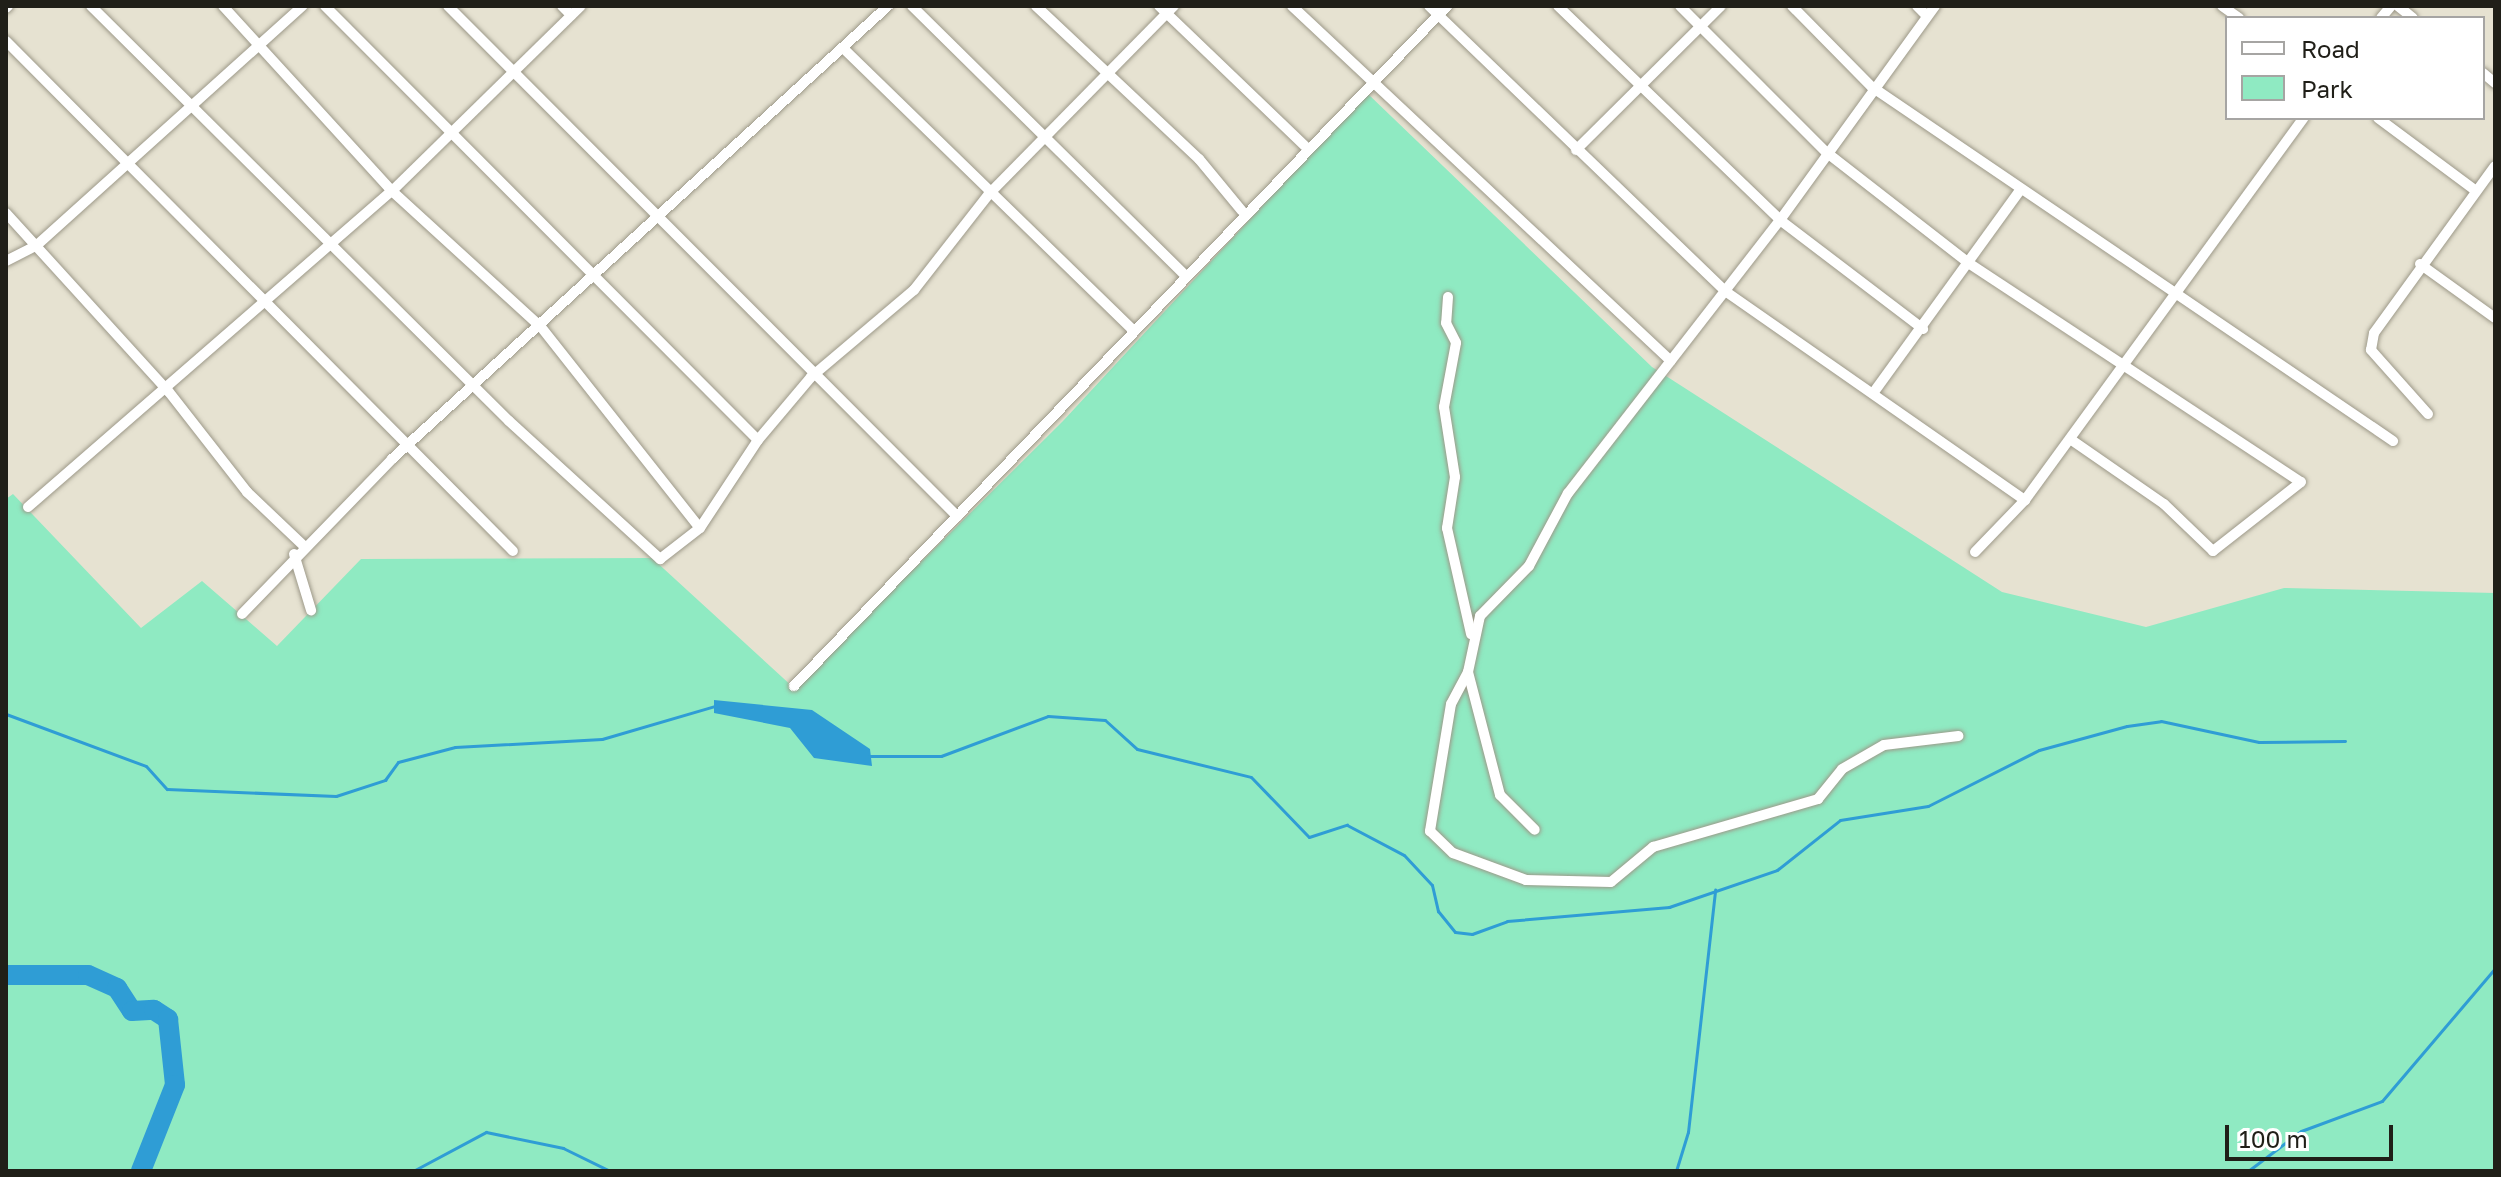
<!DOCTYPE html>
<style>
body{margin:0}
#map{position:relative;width:2501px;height:1177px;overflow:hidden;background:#e6e2d1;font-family:"Golos Text",sans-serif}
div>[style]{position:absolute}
.green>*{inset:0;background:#8feac2}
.water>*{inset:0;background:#2f9dd5}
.stream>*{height:3px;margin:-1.5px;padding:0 1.5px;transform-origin:1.5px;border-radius:1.5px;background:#2f9dd5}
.river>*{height:20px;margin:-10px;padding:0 10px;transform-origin:10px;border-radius:10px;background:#2f9dd5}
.roads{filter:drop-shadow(0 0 2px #9d9989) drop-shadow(0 0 2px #9d9989)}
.minor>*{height:10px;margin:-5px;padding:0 5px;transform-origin:5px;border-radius:5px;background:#fff}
span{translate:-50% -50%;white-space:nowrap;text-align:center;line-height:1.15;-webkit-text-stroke:6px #fff;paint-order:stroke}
.frame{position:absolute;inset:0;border:8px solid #201f18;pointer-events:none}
.legend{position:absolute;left:2225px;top:16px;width:260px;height:104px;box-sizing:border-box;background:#fff;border:2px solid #a6a5a3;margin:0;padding:10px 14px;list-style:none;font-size:24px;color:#201f18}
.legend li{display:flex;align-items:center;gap:16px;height:40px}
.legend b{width:40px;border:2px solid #a6a5a3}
.scale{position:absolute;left:2225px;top:1125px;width:168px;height:36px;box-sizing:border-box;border:4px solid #201f18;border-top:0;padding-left:10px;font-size:24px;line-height:28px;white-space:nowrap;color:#201f18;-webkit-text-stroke:6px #fff;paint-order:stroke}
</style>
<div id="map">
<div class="green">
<i style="clip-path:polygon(1367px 93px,1652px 367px,2002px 592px,2146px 627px,2284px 588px,2495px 593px,2495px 1171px,6px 1171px,6px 499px,13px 494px,141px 628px,202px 581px,277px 646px,361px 559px,652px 558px,794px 688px,1063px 421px)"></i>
</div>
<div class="water">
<i style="clip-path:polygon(714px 700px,812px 710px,870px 749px,872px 766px,814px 758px,790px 728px,714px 713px)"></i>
</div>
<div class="stream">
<i style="left:6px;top:714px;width:149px;rotate:20.4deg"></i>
<i style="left:146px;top:766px;width:31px;rotate:48deg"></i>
<i style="left:167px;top:789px;width:169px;rotate:2.4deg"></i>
<i style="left:336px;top:796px;width:52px;rotate:-18.1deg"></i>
<i style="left:385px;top:780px;width:22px;rotate:-54deg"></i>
<i style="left:398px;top:762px;width:59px;rotate:-14.7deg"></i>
<i style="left:455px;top:747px;width:147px;rotate:-3.1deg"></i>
<i style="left:602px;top:739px;width:118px;rotate:-16.3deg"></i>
<i style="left:869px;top:756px;width:72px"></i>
<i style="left:941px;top:756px;width:114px;rotate:-20.5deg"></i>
<i style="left:1048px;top:716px;width:57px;rotate:4deg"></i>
<i style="left:1105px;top:720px;width:43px;rotate:42.2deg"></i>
<i style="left:1137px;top:749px;width:117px;rotate:13.8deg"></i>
<i style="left:1251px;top:777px;width:83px;rotate:46deg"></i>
<i style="left:1309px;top:837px;width:40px;rotate:-18deg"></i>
<i style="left:1347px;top:825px;width:64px;rotate:27.8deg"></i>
<i style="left:1404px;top:855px;width:41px;rotate:47deg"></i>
<i style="left:1432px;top:885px;width:27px;rotate:77deg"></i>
<i style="left:1438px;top:911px;width:27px;rotate:51deg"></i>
<i style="left:1455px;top:932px;width:17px;rotate:7deg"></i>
<i style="left:1472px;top:934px;width:37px;rotate:-20deg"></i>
<i style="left:1507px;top:921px;width:163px;rotate:-4.9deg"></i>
<i style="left:1669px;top:907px;width:114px;rotate:-18.9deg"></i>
<i style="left:1777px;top:870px;width:80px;rotate:-38.4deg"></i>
<i style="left:1840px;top:820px;width:89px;rotate:-9deg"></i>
<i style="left:1928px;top:806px;width:124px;rotate:-26.8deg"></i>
<i style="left:2039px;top:750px;width:91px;rotate:-15.3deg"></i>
<i style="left:2127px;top:726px;width:34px;rotate:-8deg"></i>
<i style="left:2161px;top:721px;width:100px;rotate:12.1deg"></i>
<i style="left:2259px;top:742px;width:86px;rotate:-0.7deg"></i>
<i style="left:413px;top:1171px;width:83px;rotate:-28.1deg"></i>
<i style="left:486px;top:1132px;width:79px;rotate:11.7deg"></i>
<i style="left:563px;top:1148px;width:52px;rotate:26.1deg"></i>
<i style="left:1676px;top:1171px;width:41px;rotate:-72.9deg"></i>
<i style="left:1688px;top:1132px;width:244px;rotate:-83.6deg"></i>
<i style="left:2248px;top:1171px;width:66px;rotate:-37deg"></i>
<i style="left:2301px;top:1131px;width:86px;rotate:-20.3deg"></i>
<i style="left:2382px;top:1101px;width:175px;rotate:-49.6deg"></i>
</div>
<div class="river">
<i style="left:6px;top:975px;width:82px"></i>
<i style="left:88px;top:975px;width:32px;rotate:24deg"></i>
<i style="left:117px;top:988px;width:27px;rotate:57deg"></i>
<i style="left:132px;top:1011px;width:22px;rotate:-3deg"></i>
<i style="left:154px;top:1010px;width:17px;rotate:33deg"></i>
<i style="left:168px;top:1019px;width:66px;rotate:83.9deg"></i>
<i style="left:175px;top:1085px;width:92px;rotate:111.6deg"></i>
</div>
<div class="roads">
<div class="minor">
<i style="left:91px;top:6px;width:589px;rotate:44.79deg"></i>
<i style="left:509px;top:421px;width:205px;rotate:42.4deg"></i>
<i style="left:660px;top:559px;width:51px;rotate:-37.8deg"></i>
<i style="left:700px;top:528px;width:105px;rotate:-56.6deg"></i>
<i style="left:758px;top:440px;width:82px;rotate:-49.9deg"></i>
<i style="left:811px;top:377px;width:135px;rotate:-40.2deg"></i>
<i style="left:914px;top:290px;width:122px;rotate:-52deg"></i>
<i style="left:989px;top:194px;width:264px;rotate:-45.5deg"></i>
<i style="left:223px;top:6px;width:251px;rotate:47.6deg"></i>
<i style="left:392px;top:191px;width:202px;rotate:42.4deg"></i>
<i style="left:541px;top:327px;width:256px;rotate:51.7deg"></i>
<i style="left:325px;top:6px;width:613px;rotate:45.07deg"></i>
<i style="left:448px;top:6px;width:721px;rotate:45.06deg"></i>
<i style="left:562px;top:6px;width:13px;rotate:45deg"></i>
<i style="left:912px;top:6px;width:383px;rotate:44.6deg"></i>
<i style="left:1036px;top:6px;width:224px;rotate:43.2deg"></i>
<i style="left:1199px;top:159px;width:67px;rotate:50.4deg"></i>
<i style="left:1159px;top:6px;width:202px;rotate:43.8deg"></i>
<i style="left:1292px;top:6px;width:519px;rotate:43.13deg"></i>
<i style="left:1429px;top:6px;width:411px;rotate:43.9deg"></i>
<i style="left:1725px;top:291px;width:366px;rotate:34.9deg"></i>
<i style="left:1558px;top:6px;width:308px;rotate:43.9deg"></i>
<i style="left:1780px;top:220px;width:180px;rotate:37.3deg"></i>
<i style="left:1680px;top:6px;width:206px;rotate:45deg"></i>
<i style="left:1826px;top:152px;width:182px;rotate:37.9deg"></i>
<i style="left:1970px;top:264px;width:396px;rotate:33.4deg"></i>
<i style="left:2301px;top:482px;width:112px;rotate:141.9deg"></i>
<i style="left:2213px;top:551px;width:68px;rotate:-136.2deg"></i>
<i style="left:2164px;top:504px;width:114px;rotate:-145.3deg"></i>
<i style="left:1792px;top:6px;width:114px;rotate:45.4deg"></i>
<i style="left:1872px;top:87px;width:630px;rotate:34.19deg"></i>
<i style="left:1917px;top:6px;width:14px;rotate:45deg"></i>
<i style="left:1935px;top:6px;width:264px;rotate:125.9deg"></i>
<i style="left:1780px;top:220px;width:346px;rotate:127.8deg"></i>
<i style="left:1568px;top:493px;width:83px;rotate:118.1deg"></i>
<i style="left:1529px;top:566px;width:70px;rotate:134.4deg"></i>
<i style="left:1480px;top:616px;width:57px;rotate:102.1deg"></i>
<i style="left:1468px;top:672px;width:36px;rotate:118deg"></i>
<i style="left:1451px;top:704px;width:129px;rotate:99.4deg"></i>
<i style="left:1430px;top:831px;width:32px;rotate:44deg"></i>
<i style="left:1453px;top:853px;width:78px;rotate:20.3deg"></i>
<i style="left:1526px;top:880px;width:85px;rotate:1.3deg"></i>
<i style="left:1611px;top:882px;width:55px;rotate:-39.8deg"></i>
<i style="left:1653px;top:847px;width:172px;rotate:-16.2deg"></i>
<i style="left:1818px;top:799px;width:38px;rotate:-51deg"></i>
<i style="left:1842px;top:769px;width:48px;rotate:-29.7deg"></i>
<i style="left:1884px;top:745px;width:75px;rotate:-6.9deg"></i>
<i style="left:2222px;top:6px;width:21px;rotate:35deg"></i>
<i style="left:2398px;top:6px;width:19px;rotate:39deg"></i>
<i style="left:6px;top:8px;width:3px;rotate:-45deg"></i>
<i style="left:2381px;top:18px;width:16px;rotate:-50deg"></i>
<i style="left:6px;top:41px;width:719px;rotate:45.17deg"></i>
<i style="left:844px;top:49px;width:405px;rotate:44.2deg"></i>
<i style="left:2483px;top:73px;width:16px;rotate:40deg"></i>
<i style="left:2378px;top:118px;width:121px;rotate:36.6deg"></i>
<i style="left:1576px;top:150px;width:204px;rotate:-44.8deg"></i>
<i style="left:6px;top:213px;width:242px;rotate:47.7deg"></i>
<i style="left:169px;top:392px;width:127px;rotate:52deg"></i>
<i style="left:247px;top:492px;width:79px;rotate:43.5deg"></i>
<i style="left:6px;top:261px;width:35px;rotate:-27deg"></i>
<i style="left:37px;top:245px;width:357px;rotate:-42deg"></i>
<i style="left:2420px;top:264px;width:92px;rotate:35.8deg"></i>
<i style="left:1448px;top:297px;width:26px;rotate:94deg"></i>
<i style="left:1446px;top:323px;width:22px;rotate:63deg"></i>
<i style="left:1456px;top:343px;width:65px;rotate:100.6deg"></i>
<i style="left:1444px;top:407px;width:71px;rotate:81.1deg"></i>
<i style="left:1455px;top:477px;width:52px;rotate:98.9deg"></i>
<i style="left:1447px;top:528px;width:109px;rotate:77.2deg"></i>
<i style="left:1874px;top:392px;width:249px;rotate:-54.1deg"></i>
<i style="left:2428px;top:414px;width:86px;rotate:-131.7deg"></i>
<i style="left:2371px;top:350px;width:17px;rotate:-80deg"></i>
<i style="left:2374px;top:333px;width:206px;rotate:-54.1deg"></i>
<i style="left:28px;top:507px;width:482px;rotate:-41deg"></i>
<i style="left:392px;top:191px;width:264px;rotate:-44.4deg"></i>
<i style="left:1975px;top:552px;width:72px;rotate:-46.1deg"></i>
<i style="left:2025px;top:500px;width:473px;rotate:-53.9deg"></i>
<i style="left:294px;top:554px;width:59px;rotate:73.1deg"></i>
<i style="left:242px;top:614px;width:216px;rotate:-45.9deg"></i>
<i style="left:392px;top:459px;width:672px;rotate:-42.41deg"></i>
<i style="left:1468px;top:672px;width:127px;rotate:75.4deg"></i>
<i style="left:1500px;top:795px;width:49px;rotate:45deg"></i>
<i style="left:794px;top:686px;width:943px;rotate:-46.16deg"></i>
</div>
</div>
<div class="frame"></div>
<ul class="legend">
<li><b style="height:10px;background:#fff"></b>Road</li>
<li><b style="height:22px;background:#8feac2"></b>Park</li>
</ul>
<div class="scale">100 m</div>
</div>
